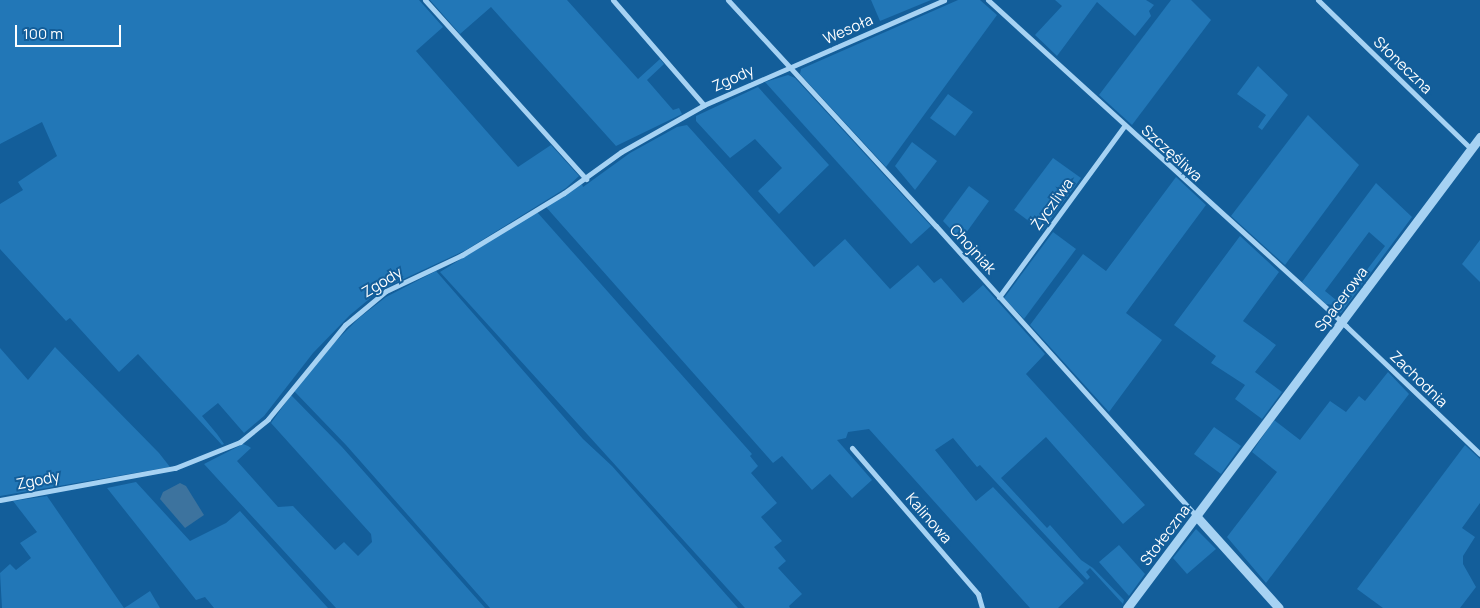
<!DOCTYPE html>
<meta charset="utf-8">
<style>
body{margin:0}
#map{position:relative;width:1480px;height:608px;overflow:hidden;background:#135e9a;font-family:Manrope,sans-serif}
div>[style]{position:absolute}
.green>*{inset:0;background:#2277b7}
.water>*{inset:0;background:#3d739e}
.minor>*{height:5px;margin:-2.5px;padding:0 2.5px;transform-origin:2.5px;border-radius:2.5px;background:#a6d2f3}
.tertiary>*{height:9px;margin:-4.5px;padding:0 4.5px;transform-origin:4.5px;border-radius:4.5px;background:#a6d2f3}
span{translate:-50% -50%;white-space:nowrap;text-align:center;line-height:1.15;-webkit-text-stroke:4px #135e9a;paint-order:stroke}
.street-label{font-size:15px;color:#fff}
.scale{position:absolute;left:15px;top:25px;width:106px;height:22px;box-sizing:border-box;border:2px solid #fff;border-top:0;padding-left:6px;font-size:15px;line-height:18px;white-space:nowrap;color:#fff;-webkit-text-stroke:4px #135e9a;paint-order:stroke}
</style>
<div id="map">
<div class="green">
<i style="clip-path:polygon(0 0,419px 0,443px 27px,416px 51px,518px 167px,551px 145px,579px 176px,566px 188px,466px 250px,380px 290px,350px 315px,313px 353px,264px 416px,244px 433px,218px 403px,202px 416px,217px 434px,224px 444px,222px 445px,138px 354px,119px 372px,70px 318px,66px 321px,0 249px,0 204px,23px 190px,18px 182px,57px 156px,42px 122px,0 144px)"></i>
<i style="clip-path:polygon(430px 0,567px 0,638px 79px,660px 59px,664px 64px,647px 80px,673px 110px,679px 108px,682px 114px,616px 146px,491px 7px,460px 34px)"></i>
<i style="clip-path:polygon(871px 0,931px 0,880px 21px)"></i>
<i style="clip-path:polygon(958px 0,980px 0,997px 15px,886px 167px,800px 74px,801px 69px)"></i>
<i style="clip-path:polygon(1055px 0,1146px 0,1154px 5px,1149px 11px,1151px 16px,1135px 36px,1097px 2px,1057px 56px,1035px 35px,1062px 6px)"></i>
<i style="clip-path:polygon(1171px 0,1191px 0,1211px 20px,1132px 125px,1099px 95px)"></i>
<i style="clip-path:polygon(1258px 66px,1288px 95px,1262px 130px,1258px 127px,1266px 115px,1237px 94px)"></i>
<i style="clip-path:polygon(788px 75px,795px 78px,931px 226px,911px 244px,765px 82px)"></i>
<i style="clip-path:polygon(758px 87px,829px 165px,779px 214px,758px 191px,782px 168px,755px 139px,730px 158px,696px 121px,696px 116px)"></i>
<i style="clip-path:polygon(948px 94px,973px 112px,955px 136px,930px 118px)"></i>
<i style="clip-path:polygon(1308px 115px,1359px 165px,1285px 265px,1231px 216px)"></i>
<i style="clip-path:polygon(687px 125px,814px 267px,845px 239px,890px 289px,918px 265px,934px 283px,941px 278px,963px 303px,983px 285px,1045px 354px,1026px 374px,1145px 505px,1123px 524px,1046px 437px,1001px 478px,1047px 528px,1050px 525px,1081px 560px,1093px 568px,1124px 600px,1123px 604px,1090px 568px,1086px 572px,1090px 577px,1087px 580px,980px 465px,977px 467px,953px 438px,935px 450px,976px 501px,993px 487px,1084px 583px,1058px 608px,1030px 608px,869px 429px,848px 432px,846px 438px,837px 440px,872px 480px,852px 498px,830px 474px,812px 490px,782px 456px,773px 463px,546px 207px,582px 184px,583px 187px,630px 153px,677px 127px)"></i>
<i style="clip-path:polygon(912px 142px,937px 161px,915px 190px,895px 166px)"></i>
<i style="clip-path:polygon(1053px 158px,1081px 178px,1042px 231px,1014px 210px)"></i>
<i style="clip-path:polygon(1176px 177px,1206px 205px,1126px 313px,1162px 340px,1109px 412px,1030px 325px,1083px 254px,1106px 271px)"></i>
<i style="clip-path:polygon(evenodd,1376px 183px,1412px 217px,1341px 313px,1335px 313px,1333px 305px,1326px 304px,1302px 282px,1376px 183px,1369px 232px,1385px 246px,1341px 304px,1325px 291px,1369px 232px)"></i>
<i style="clip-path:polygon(969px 186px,989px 201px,961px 240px,943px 221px)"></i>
<i style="clip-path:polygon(537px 212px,752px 454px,750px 456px,758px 466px,751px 473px,777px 503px,761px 517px,782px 541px,774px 547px,786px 561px,778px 568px,802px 594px,789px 606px,790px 608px,745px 608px,440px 272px)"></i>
<i style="clip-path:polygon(1053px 232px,1076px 249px,1024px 319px,1004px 298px)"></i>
<i style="clip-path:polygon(1240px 236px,1279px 272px,1243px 321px,1276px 345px,1255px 372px,1282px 392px,1262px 419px,1235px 399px,1245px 385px,1211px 363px,1216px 356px,1174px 325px)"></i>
<i style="clip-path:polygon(1480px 240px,1480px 282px,1462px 264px)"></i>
<i style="clip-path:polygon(436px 271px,583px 439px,612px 466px,738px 608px,490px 608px,346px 445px,294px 391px,318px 359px,359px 318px,386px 297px)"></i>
<i style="clip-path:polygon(55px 347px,159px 453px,170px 467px,0 496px,0 348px,28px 380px)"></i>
<i style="clip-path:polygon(1388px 372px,1409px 394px,1266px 583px,1227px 537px,1277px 472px,1252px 452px,1274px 420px,1300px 440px,1330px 401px,1346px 412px,1359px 396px,1365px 401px)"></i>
<i style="clip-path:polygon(291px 395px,342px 447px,485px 608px,336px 608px,204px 464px,243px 444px,248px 446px,251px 448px,237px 461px,278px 507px,293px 506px,335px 550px,344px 542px,358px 556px,372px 542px,371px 534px,271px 423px)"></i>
<i style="clip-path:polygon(1214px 427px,1241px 446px,1221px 474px,1194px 454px)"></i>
<i style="clip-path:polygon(1465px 445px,1480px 459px,1480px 503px,1462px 528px,1475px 537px,1463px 556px,1463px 564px,1476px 587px,1460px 608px,1383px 608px,1357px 589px)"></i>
<i style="clip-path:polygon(136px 482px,190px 541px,226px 523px,240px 511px,328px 608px,214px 608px,205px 597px,196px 600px,107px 488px)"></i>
<i style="clip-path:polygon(47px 496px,124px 608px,2px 608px,0 573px,10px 564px,16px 570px,31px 558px,20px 543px,37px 532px,13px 501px)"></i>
<i style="clip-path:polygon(1196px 529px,1216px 549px,1187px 574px,1173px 558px)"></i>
<i style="clip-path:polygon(1119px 545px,1145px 574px,1129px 596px,1099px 562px)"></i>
<i style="clip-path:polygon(150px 591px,160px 608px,124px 608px,129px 605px)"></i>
</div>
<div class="water">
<i style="clip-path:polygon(180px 483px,186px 486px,204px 515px,185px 528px,160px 499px,163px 492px)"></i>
</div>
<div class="minor">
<i style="left:425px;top:0;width:241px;rotate:48deg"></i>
<i style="left:613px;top:0;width:139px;rotate:49.1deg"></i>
<i style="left:728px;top:0;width:307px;rotate:47.4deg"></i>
<i style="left:936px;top:226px;width:389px;rotate:48.1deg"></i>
<i style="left:988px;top:0;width:484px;rotate:42.3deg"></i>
<i style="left:1346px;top:326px;width:185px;rotate:43.7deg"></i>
<i style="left:1318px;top:0;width:214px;rotate:44.2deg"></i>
<i style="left:999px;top:297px;width:212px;rotate:-53.8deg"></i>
<i style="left:852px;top:448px;width:193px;rotate:49.2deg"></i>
<i style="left:978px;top:594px;width:15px;rotate:74deg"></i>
<i style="left:0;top:500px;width:178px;rotate:-10.4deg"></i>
<i style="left:175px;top:468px;width:70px;rotate:-21.8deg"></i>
<i style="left:240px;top:442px;width:36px;rotate:-39deg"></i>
<i style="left:268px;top:419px;width:122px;rotate:-50.7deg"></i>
<i style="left:345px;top:325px;width:53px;rotate:-39.7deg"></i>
<i style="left:386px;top:291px;width:84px;rotate:-25.3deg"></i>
<i style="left:462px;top:255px;width:119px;rotate:-31.3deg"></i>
<i style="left:564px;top:193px;width:70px;rotate:-35.7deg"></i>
<i style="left:621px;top:152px;width:95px;rotate:-29.5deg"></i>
<i style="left:704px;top:105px;width:262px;rotate:-23.6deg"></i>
</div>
<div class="tertiary">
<i style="left:1197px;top:517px;width:122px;rotate:48deg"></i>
<i style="left:1127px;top:608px;width:589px;rotate:-53.15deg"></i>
</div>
<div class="street-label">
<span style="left:848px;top:29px;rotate:-24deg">Wesoła</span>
<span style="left:1403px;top:65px;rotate:44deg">Słoneczna</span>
<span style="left:733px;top:78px;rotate:-24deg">Zgody</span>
<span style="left:1172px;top:153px;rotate:42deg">Szczęśliwa</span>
<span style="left:1052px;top:204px;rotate:-54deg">Życzliwa</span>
<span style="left:973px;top:249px;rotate:48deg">Chojniak</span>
<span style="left:382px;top:282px;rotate:-31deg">Zgody</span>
<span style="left:1341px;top:299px;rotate:-53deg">Spacerowa</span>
<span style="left:1419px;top:379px;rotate:44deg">Zachodnia</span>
<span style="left:38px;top:480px;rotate:-11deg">Zgody</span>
<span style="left:929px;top:518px;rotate:49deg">Kalinowa</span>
<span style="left:1165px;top:535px;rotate:-53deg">Stołeczna</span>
</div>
<div class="scale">100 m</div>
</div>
